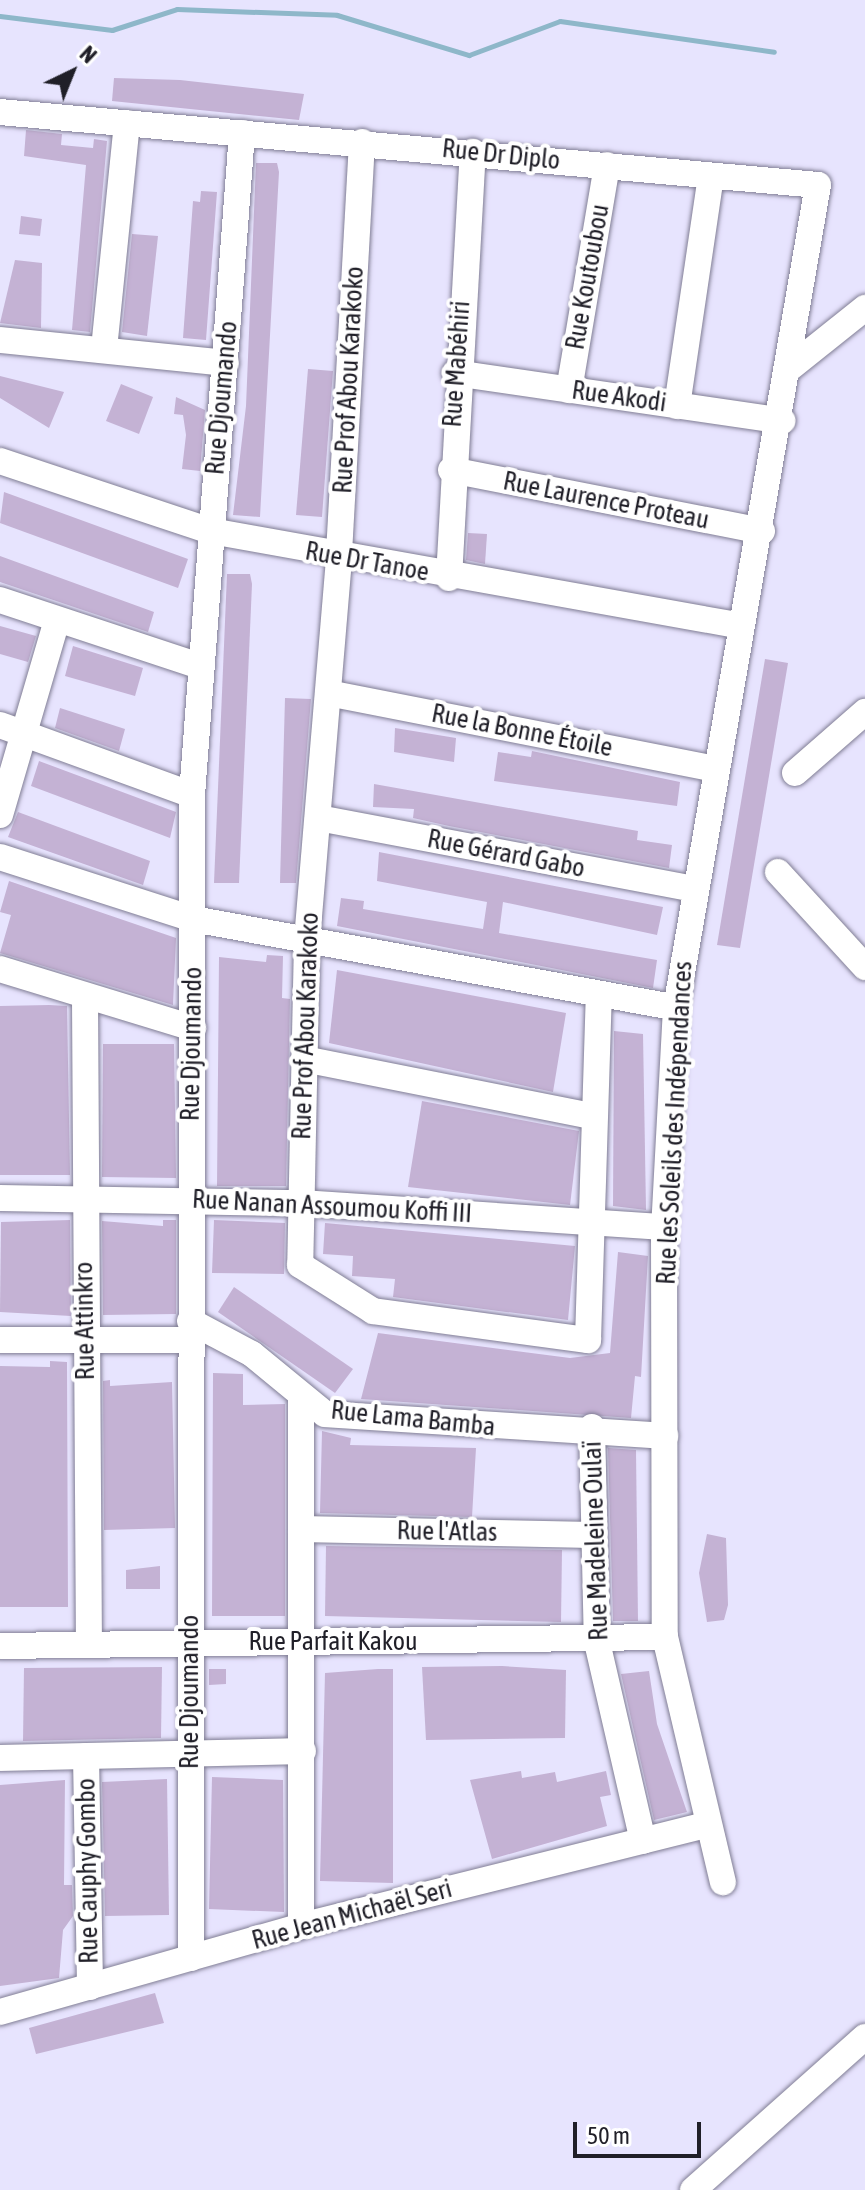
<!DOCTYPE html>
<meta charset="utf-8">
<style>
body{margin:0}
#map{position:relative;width:865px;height:2190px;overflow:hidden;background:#e7e4fe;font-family:"Asap Condensed",sans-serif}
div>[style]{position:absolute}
.stream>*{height:5px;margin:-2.5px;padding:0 2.5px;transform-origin:2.5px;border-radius:2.5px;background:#8eb7c9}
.building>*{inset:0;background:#c4b2d4}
.roads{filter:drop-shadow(0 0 2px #807d94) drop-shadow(0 0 2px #807d94)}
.minor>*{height:26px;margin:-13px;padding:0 13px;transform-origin:13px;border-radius:13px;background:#fff}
span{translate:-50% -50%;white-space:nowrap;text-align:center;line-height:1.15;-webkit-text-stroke:8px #fff;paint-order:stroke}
.street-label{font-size:26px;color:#201f28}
.north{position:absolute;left:32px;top:32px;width:80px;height:80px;-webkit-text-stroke:6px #fff;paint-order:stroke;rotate:43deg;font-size:22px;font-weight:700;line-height:32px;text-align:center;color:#201f28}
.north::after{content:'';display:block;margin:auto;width:28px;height:36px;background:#201f28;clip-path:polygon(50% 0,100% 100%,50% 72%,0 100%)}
.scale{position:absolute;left:573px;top:2122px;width:128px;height:36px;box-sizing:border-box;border:4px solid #201f28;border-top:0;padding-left:10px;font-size:24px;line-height:28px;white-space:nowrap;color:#201f28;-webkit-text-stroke:6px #fff;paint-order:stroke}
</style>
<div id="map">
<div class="stream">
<i style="left:0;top:16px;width:113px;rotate:7.1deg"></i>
<i style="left:112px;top:30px;width:68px;rotate:-17.9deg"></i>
<i style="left:177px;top:9px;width:160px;rotate:2.1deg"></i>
<i style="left:337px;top:15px;width:138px;rotate:16.9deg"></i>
<i style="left:469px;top:55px;width:97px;rotate:-20.5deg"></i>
<i style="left:560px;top:21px;width:216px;rotate:8.2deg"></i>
</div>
<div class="building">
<i style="clip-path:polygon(114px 78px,180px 80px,304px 94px,299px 120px,112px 101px)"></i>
<i style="clip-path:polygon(26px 130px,62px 134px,61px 145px,93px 148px,94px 139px,107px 141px,90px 332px,72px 330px,86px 165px,24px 156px)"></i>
<i style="clip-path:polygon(256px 163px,277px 163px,279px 172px,260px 517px,233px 515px,246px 406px)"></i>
<i style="clip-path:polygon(201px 191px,217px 192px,206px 340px,183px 338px,193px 201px,200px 202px)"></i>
<i style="clip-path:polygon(21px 216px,42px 219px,40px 236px,19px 234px)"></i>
<i style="clip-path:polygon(132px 234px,158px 236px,147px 336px,122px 332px)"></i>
<i style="clip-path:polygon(15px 260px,42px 263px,41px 328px,0 323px)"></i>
<i style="clip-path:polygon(308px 369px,333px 371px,322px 517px,296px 515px)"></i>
<i style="clip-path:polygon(0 376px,64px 392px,49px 428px,0 398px)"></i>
<i style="clip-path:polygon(121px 384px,153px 397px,139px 434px,106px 421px)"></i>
<i style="clip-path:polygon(176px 397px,205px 410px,200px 471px,182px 469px,186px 435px,183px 415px,174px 414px)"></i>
<i style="clip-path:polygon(4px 492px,188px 559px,178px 588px,0 523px)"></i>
<i style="clip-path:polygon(468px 533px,487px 534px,485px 564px,466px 560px)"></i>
<i style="clip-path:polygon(0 556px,154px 612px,148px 632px,0 582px)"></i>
<i style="clip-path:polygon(227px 574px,250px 574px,252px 584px,239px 883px,214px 883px)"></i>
<i style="clip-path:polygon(0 626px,36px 636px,28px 662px,0 654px)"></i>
<i style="clip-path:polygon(73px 646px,143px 668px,135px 696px,65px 676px)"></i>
<i style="clip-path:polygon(765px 659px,788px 663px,740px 948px,717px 945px)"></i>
<i style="clip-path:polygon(285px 698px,311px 699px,296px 883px,280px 883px)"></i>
<i style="clip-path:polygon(60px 708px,125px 729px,119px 751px,55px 728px)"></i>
<i style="clip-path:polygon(395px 728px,456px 738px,454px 762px,394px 752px)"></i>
<i style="clip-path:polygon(532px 751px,680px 782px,677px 806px,494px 781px,498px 752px,531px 757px)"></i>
<i style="clip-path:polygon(39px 761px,176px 812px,170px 838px,31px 786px)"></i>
<i style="clip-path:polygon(374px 784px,638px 831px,637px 840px,672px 845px,669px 868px,449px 826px,413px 818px,414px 809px,373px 807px)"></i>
<i style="clip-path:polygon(18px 812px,150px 861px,143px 885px,8px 837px)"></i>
<i style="clip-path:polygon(379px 852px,663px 907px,657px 935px,503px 902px,499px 933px,657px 960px,653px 988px,337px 926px,341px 898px,364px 901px,363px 909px,483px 929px,487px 902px,377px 881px)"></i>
<i style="clip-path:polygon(9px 881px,176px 938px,173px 1005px,0 953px,11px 915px,0 912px)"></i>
<i style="clip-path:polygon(267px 955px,283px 956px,282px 998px,290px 999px,286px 1186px,217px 1186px,219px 957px,266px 962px)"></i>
<i style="clip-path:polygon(337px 970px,566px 1013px,553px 1092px,329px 1043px)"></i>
<i style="clip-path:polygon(49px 1005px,67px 1006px,70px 1175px,0 1175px,0 1006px)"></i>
<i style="clip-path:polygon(614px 1031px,643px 1034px,646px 1210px,613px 1206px)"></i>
<i style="clip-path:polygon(103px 1044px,174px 1044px,176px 1178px,102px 1177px)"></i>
<i style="clip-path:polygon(422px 1101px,579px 1131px,570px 1205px,408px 1187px)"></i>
<i style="clip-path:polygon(70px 1220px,71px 1316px,0 1312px,1px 1222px)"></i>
<i style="clip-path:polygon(163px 1220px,176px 1220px,176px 1314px,103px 1315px,102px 1221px,163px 1226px)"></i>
<i style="clip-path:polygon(214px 1220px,285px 1223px,284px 1274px,212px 1273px)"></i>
<i style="clip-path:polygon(325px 1223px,575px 1246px,568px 1320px,393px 1297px,395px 1279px,352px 1276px,353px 1256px,323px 1254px)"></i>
<i style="clip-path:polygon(618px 1252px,648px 1256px,641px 1377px,635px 1376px,631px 1418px,361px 1399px,378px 1333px,570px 1358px,610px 1353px)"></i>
<i style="clip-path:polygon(234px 1287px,353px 1369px,335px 1393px,218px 1312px)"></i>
<i style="clip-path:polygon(50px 1361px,67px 1362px,68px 1607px,0 1607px,0 1366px,50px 1367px)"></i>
<i style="clip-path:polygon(213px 1373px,243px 1374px,243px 1405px,285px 1404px,285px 1616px,212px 1616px)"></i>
<i style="clip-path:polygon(110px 1380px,110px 1386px,172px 1382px,175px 1528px,104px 1530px,103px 1381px)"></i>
<i style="clip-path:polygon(322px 1431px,351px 1438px,350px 1445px,476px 1448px,472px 1517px,320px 1513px)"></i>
<i style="clip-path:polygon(608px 1448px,636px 1450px,638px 1621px,613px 1621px)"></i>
<i style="clip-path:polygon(707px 1534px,726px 1538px,728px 1605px,724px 1620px,707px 1622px,699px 1573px)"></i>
<i style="clip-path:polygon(326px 1546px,562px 1550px,561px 1622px,325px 1616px)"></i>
<i style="clip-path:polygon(160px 1566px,160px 1589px,126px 1589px,126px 1570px)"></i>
<i style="clip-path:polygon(502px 1666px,566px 1670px,565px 1738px,426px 1740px,422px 1667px)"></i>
<i style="clip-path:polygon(162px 1667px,161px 1738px,23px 1741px,24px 1668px)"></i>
<i style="clip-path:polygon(209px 1669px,226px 1669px,226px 1684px,209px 1685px)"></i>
<i style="clip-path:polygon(378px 1669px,393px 1669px,393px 1883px,320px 1881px,325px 1673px)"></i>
<i style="clip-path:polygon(649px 1671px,657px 1724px,687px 1812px,654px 1820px,621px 1674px)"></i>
<i style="clip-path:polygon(521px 1771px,522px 1778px,555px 1772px,557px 1782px,606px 1771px,611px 1795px,600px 1797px,607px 1826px,492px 1859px,470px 1780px)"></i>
<i style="clip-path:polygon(212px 1777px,283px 1780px,284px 1912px,209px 1909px)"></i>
<i style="clip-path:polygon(167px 1779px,169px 1915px,105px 1916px,102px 1782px)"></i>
<i style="clip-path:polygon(65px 1780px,64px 1885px,72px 1885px,73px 1916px,63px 1930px,59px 1978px,0 1986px,0 1785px)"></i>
<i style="clip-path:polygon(155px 1993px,164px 2023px,36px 2054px,29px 2028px)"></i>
</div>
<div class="roads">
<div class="minor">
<i style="left:0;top:112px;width:821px;rotate:5.1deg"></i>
<i style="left:818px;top:185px;width:835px;rotate:99.79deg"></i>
<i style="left:676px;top:1008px;width:219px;rotate:93.1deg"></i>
<i style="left:664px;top:1227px;width:410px;rotate:89.9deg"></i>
<i style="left:665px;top:1637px;width:252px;rotate:76.7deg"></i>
<i style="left:362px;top:142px;width:418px;rotate:93.2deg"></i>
<i style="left:339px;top:559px;width:383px;rotate:94.8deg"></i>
<i style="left:307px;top:941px;width:324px;rotate:91.2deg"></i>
<i style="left:300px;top:1265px;width:86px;rotate:32.2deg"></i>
<i style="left:373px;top:1311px;width:217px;rotate:7.7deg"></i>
<i style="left:588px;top:1340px;width:344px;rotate:-88.2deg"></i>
<i style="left:0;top:340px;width:227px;rotate:5.8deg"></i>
<i style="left:104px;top:349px;width:227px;rotate:-84.2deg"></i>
<i style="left:791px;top:367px;width:95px;rotate:-38.6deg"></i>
<i style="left:455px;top:373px;width:331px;rotate:8.3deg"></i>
<i style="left:569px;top:390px;width:228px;rotate:-80.4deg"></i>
<i style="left:677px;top:406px;width:232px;rotate:-81.6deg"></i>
<i style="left:0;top:461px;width:222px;rotate:18.4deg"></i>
<i style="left:211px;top:531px;width:539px;rotate:10.14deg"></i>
<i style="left:451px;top:470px;width:317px;rotate:11.1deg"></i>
<i style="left:449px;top:578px;width:427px;rotate:-86.8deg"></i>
<i style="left:0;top:600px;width:211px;rotate:18.3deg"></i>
<i style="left:328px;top:693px;width:395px;rotate:11.1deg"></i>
<i style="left:0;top:725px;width:204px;rotate:20deg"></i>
<i style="left:795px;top:773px;width:93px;rotate:-41.1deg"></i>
<i style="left:0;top:815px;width:203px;rotate:-73.7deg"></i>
<i style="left:318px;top:818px;width:382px;rotate:10.7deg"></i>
<i style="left:0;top:857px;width:203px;rotate:17.8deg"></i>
<i style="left:193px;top:919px;width:491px;rotate:10.4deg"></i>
<i style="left:778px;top:872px;width:129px;rotate:47.5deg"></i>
<i style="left:0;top:969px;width:202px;rotate:17deg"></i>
<i style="left:85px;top:998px;width:647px;rotate:89.65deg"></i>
<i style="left:304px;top:1059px;width:294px;rotate:11.2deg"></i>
<i style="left:0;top:1198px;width:301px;rotate:1deg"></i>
<i style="left:301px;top:1203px;width:364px;rotate:3.8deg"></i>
<i style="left:190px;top:1321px;width:70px;rotate:28deg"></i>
<i style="left:252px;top:1354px;width:94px;rotate:39.4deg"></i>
<i style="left:325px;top:1414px;width:341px;rotate:3.7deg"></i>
<i style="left:0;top:1340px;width:190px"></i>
<i style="left:592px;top:1427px;width:215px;rotate:88.7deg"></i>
<i style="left:597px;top:1642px;width:204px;rotate:77deg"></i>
<i style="left:301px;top:1529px;width:291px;rotate:1.2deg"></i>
<i style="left:0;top:1646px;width:665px;rotate:-0.78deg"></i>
<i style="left:86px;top:1756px;width:231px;rotate:89deg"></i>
<i style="left:0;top:1758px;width:303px;rotate:-1.3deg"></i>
<i style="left:301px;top:1926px;width:527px;rotate:-90deg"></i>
<i style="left:191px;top:1958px;width:1163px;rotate:-89.95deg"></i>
<i style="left:192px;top:795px;width:664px;rotate:-85.68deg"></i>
<i style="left:0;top:2012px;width:313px;rotate:-15.9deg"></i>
<i style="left:301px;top:1926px;width:417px;rotate:-14deg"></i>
<i style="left:693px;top:2190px;width:230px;rotate:-41.7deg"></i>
</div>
</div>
<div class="street-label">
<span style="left:501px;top:155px;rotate:6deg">Rue Dr Diplo</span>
<span style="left:588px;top:277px;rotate:-80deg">Rue Koutoubou</span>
<span style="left:457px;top:364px;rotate:-86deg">Rue Mabéhiri</span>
<span style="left:349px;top:380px;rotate:-87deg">Rue Prof Abou Karakoko</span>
<span style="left:619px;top:397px;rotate:8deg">Rue Akodi</span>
<span style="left:222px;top:398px;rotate:-85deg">Rue Djoumando</span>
<span style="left:606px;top:501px;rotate:11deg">Rue Laurence Proteau</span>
<span style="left:367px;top:562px;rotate:10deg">Rue Dr Tanoe</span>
<span style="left:522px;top:731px;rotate:11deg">Rue la Bonne Étoile</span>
<span style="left:506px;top:854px;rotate:11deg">Rue Gérard Gabo</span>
<span style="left:306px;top:1026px;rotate:-88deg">Rue Prof Abou Karakoko</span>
<span style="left:192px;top:1044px;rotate:-89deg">Rue Djoumando</span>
<span style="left:675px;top:1123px;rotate:-87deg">Rue les Soleils des Indépendances</span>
<span style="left:332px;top:1207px;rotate:3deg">Rue Nanan Assoumou Koffi III</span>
<span style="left:85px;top:1321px;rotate:-91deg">Rue Attinkro</span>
<span style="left:413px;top:1419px;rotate:6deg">Rue Lama Bamba</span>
<span style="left:447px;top:1532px;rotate:1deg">Rue l'Atlas</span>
<span style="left:596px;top:1541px;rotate:-92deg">Rue Madeleine Oulaï</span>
<span style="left:333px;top:1642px">Rue Parfait Kakou</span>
<span style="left:190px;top:1692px;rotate:-90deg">Rue Djoumando</span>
<span style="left:88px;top:1871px;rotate:-91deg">Rue Cauphy Gombo</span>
<span style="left:352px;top:1915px;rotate:-15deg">Rue Jean Michaël Seri</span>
</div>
<div class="north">N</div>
<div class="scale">50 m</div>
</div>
